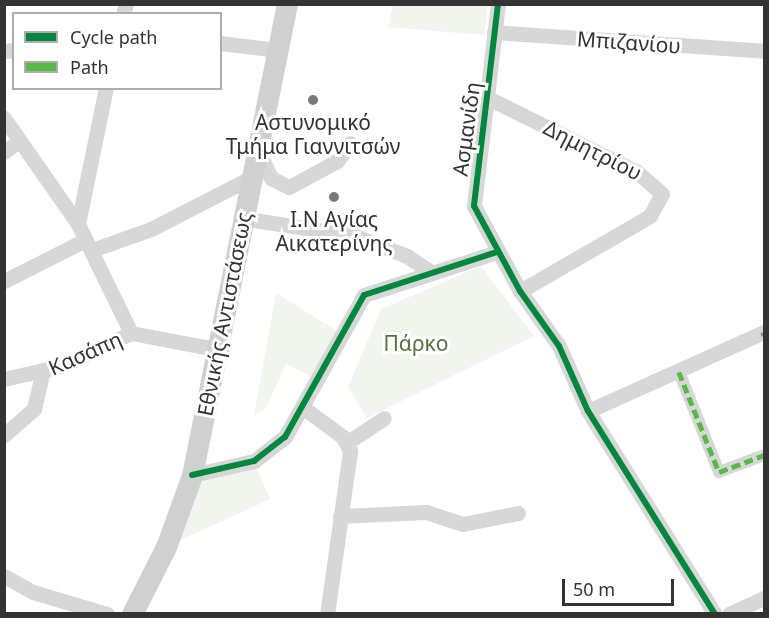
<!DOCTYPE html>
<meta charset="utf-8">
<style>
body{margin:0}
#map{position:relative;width:769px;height:618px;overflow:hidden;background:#fff;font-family:"Noto Sans",sans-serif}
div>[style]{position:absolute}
.green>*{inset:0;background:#f1f5ed}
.pedestrian>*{height:12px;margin:-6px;padding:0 6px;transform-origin:6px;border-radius:6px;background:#d7d7d7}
.minor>*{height:15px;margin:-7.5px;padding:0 7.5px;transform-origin:7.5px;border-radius:7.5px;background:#d7d7d7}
.secondary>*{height:21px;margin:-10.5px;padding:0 10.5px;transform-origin:10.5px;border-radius:10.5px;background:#d0d0d0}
.quiet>*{height:4.5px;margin-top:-2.25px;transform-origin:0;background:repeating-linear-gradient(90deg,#58b947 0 9px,transparent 0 13.5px)}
.cycleway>*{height:6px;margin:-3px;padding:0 3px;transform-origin:3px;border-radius:3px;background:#00873e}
.dots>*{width:16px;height:16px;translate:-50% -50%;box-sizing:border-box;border:3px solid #fff;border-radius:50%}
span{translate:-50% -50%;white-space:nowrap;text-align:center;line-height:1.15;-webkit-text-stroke:6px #fff;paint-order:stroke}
.street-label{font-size:21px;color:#333}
.poi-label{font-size:21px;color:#333}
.park-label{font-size:21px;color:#56703f}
.frame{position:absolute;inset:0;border:6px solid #333;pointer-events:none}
.legend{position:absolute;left:12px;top:12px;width:210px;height:78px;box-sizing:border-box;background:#fff;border:2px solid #adadad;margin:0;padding:8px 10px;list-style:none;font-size:18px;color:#333}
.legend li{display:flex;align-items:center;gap:12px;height:30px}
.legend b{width:30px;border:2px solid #adadad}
.scale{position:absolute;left:562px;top:579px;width:112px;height:27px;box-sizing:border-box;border:3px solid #333;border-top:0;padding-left:8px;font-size:18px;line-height:21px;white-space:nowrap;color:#333;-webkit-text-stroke:4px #fff;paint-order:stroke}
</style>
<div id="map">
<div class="green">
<i style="clip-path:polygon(393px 5px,488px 5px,484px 35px,388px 27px)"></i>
<i style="clip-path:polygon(481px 266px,534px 336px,367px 418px,348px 387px,381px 309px)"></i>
<i style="clip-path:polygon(276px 293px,337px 331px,312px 377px,286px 364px,266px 408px,254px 416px)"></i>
<i style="clip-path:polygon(254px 461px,270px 499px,166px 547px,192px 475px)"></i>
</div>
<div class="pedestrian">
<i style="left:679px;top:372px;width:108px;rotate:68.2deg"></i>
<i style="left:719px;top:472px;width:48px;rotate:-20.7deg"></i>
</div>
<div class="minor">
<i style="left:498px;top:4px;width:203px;rotate:96.8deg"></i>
<i style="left:474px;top:206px;width:97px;rotate:61.6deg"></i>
<i style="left:520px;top:291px;width:67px;rotate:54.7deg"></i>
<i style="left:559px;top:346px;width:71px;rotate:66deg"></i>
<i style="left:588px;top:411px;width:239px;rotate:58deg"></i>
<i style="left:123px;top:14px;width:10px;rotate:-73deg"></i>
<i style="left:494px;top:32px;width:271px;rotate:4deg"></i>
<i style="left:220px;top:43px;width:58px;rotate:6.9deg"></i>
<i style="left:4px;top:51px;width:10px;rotate:-6deg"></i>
<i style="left:488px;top:98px;width:166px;rotate:26.4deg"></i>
<i style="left:637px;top:172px;width:33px;rotate:41deg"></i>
<i style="left:662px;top:194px;width:25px;rotate:119deg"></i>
<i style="left:650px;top:216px;width:150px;rotate:150deg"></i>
<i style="left:4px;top:118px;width:129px;rotate:55.1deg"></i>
<i style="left:78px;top:224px;width:121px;rotate:64.1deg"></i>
<i style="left:131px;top:333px;width:92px;rotate:10.7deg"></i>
<i style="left:258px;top:150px;width:31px;rotate:65deg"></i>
<i style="left:271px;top:178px;width:20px;rotate:27deg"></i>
<i style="left:289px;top:187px;width:55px;rotate:-28.4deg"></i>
<i style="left:337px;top:161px;width:22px;rotate:-54deg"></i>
<i style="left:4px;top:152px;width:17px;rotate:-36deg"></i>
<i style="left:242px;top:218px;width:114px;rotate:9.1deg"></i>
<i style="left:355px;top:236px;width:56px;rotate:21deg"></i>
<i style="left:407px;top:256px;width:30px;rotate:34deg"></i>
<i style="left:78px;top:224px;width:139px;rotate:-78.4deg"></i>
<i style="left:92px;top:250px;width:63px;rotate:-19.6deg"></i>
<i style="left:151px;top:229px;width:114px;rotate:-27.2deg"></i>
<i style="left:4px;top:281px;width:91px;rotate:-26.8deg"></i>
<i style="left:4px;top:379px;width:58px;rotate:-12.8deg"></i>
<i style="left:61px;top:366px;width:77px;rotate:-25.2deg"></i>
<i style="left:305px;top:409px;width:47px;rotate:36.4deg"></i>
<i style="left:343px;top:437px;width:16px;rotate:63deg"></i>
<i style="left:350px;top:451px;width:165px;rotate:98deg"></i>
<i style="left:588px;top:411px;width:193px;rotate:-24.2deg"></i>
<i style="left:4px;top:435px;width:40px;rotate:-41deg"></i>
<i style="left:34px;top:409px;width:37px;rotate:-77deg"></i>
<i style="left:348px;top:442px;width:43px;rotate:-33.7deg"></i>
<i style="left:192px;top:475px;width:64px;rotate:-12.7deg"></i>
<i style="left:254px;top:461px;width:39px;rotate:-38deg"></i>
<i style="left:285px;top:437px;width:162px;rotate:-60.9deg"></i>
<i style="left:364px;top:295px;width:140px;rotate:-17.9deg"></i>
<i style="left:340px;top:516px;width:86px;rotate:-2.7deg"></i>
<i style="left:426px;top:512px;width:39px;rotate:18deg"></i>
<i style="left:463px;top:524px;width:56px;rotate:-11.3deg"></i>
<i style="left:4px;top:576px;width:33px;rotate:29deg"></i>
<i style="left:33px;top:592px;width:77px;rotate:16.6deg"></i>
<i style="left:729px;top:614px;width:38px;rotate:-25deg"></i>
</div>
<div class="secondary">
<i style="left:132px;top:614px;width:75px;rotate:-63.1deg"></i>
<i style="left:166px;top:547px;width:77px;rotate:-70.1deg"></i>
<i style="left:192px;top:475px;width:480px;rotate:-78.6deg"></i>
</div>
<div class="quiet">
<i style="left:763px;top:332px;width:4px;rotate:76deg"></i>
<i style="left:679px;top:372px;width:108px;rotate:68.2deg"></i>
<i style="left:719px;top:472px;width:48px;rotate:-20.7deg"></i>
</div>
<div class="cycleway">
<i style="left:498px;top:4px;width:203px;rotate:96.8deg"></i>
<i style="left:474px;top:206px;width:97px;rotate:61.6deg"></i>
<i style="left:520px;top:291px;width:67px;rotate:54.7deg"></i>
<i style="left:559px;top:346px;width:71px;rotate:66deg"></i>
<i style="left:588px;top:411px;width:239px;rotate:58deg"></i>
<i style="left:192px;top:475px;width:64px;rotate:-12.7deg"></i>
<i style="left:254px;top:461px;width:39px;rotate:-38deg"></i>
<i style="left:285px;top:437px;width:162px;rotate:-60.9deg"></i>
<i style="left:364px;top:295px;width:140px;rotate:-17.9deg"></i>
</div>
<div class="dots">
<i style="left:313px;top:100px;background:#7a7a7a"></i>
<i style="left:334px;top:197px;background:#7a7a7a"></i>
</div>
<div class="street-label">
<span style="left:629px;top:42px;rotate:4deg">Μπιζανίου</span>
<span style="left:466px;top:129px;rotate:-82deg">Ασμανίδη</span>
<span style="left:593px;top:150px;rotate:27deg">Δημητρίου</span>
<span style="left:224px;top:314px;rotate:-79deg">Εθνικής Αντιστάσεως</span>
<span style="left:85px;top:353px;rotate:-24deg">Κασάπη</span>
</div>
<div class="poi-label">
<span style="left:313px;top:134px">Αστυνομικό<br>Τμήμα Γιαννιτσών</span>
<span style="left:334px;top:231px">Ι.Ν Αγίας<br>Αικατερίνης</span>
</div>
<div class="park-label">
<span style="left:416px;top:343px">Πάρκο</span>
</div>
<div class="frame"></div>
<ul class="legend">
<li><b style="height:8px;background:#00873e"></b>Cycle path</li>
<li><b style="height:8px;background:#58b947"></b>Path</li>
</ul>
<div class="scale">50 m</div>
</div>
